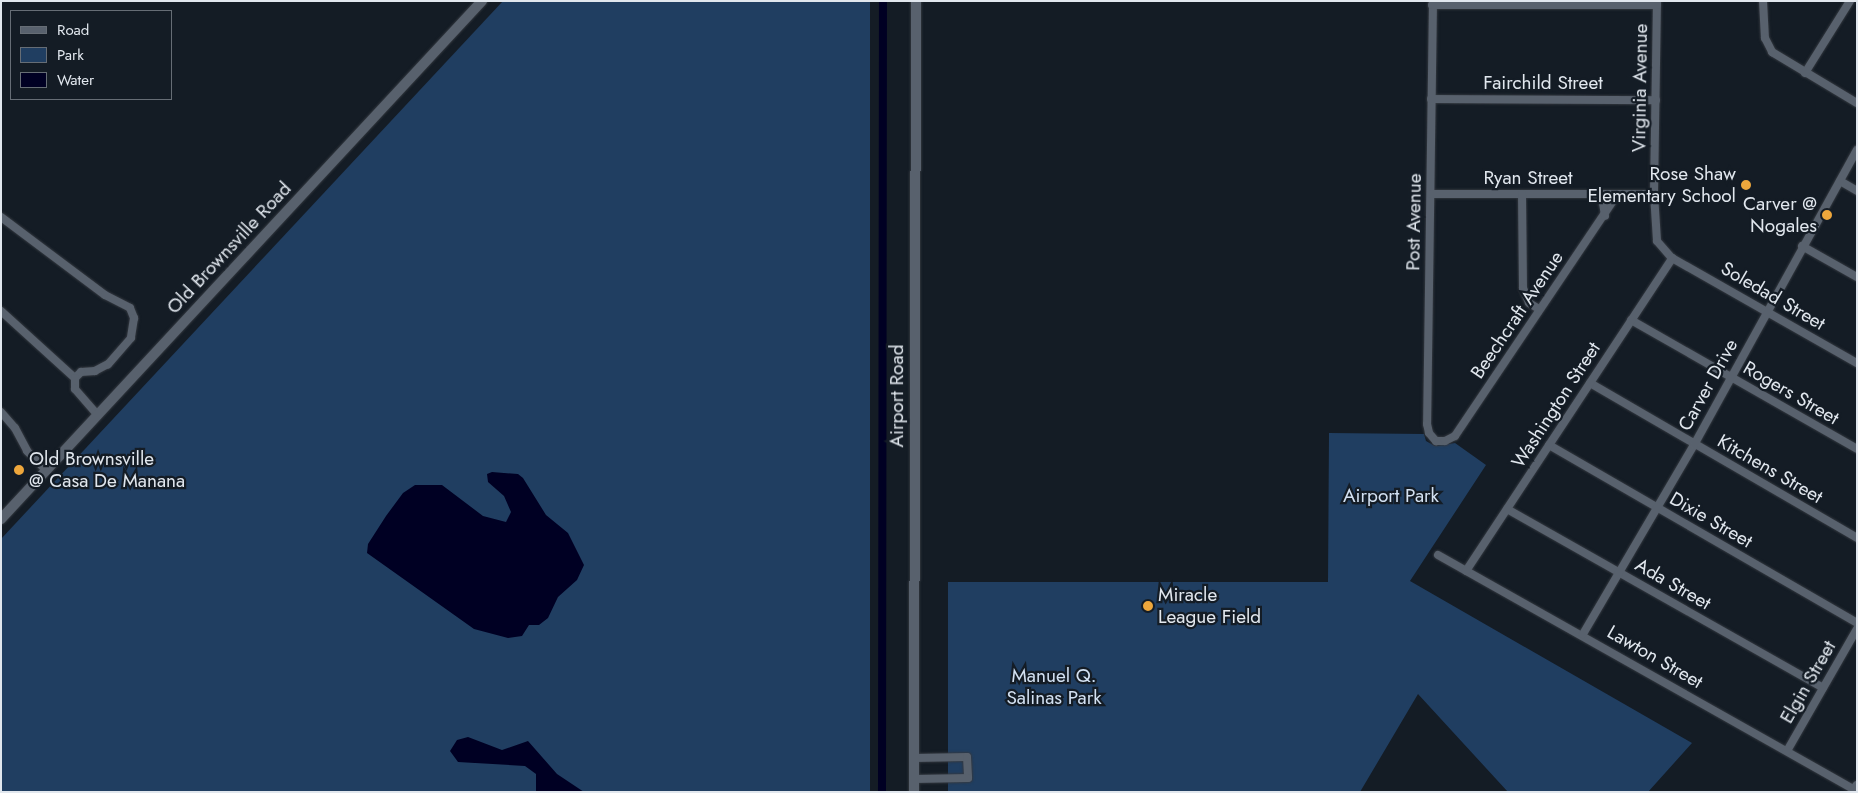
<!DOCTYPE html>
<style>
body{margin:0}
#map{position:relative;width:1858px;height:793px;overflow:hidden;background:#141c25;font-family:Jost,sans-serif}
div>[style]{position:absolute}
.green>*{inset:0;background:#203e61}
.water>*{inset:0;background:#000023}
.canal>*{height:8px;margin:-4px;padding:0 4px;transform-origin:4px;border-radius:4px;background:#000023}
.roads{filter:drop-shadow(0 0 1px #33383f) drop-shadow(0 0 1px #33383f)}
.street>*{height:8px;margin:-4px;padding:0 4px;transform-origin:4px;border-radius:4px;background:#58616d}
.secondary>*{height:10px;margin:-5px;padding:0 5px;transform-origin:5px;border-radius:5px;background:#58616d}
.dots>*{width:14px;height:14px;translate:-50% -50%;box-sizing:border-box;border:2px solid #141c25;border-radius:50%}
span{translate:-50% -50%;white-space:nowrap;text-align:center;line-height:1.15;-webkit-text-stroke:4.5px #141c25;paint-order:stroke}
.street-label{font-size:19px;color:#e1e7ee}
.poi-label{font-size:19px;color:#e1e7ee}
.right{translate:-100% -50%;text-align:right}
.left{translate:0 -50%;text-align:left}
.park-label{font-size:19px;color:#d3e1f2}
.frame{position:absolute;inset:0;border:2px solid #e1e7ee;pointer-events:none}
.legend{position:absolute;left:10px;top:10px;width:162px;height:90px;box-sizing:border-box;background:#141c25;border:1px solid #666d75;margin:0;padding:6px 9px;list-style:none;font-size:15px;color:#e1e7ee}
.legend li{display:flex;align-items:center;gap:10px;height:25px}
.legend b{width:25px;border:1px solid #666d75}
</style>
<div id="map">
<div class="green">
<i style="clip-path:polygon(503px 1px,870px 1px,870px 792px,1px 792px,1px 539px)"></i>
<i style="clip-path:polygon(1329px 433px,1424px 434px,1426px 441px,1435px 446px,1455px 443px,1486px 465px,1410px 581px,1692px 743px,1648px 792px,1508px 792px,1418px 694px,1360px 792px,948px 792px,948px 582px,1328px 582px)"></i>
</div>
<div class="water">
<i style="clip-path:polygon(492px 472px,518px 474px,523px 478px,546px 515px,568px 533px,584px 565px,577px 580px,558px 597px,548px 618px,539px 625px,529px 625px,522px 636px,508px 638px,474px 629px,367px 553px,368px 544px,386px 516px,403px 493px,415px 485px,442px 485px,483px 516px,506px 522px,511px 512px,504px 496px,488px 482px,487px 474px)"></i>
<i style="clip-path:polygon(468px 737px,502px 750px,528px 741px,557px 774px,584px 792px,536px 792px,536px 774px,525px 766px,458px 762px,450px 751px,457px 740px)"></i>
</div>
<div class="canal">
<i style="left:882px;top:792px;width:791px;rotate:-89.93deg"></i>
</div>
<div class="roads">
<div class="street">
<i style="left:1433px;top:1px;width:423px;rotate:90.8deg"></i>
<i style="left:1427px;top:424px;width:9px;rotate:77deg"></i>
<i style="left:1429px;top:433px;width:11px;rotate:49deg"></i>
<i style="left:1436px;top:441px;width:9px"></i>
<i style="left:1445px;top:441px;width:11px;rotate:-27deg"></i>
<i style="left:1455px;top:436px;width:290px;rotate:-56.1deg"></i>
<i style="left:1657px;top:1px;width:193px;rotate:90.9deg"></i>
<i style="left:1654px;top:194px;width:47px;rotate:86.3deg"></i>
<i style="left:1657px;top:241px;width:23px;rotate:49deg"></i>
<i style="left:1672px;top:258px;width:213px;rotate:29.6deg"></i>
<i style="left:1763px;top:1px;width:37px;rotate:87deg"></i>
<i style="left:1765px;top:38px;width:16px;rotate:63deg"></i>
<i style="left:1772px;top:52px;width:99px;rotate:31deg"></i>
<i style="left:1432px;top:5px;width:225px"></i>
<i style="left:1805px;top:73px;width:85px;rotate:-58deg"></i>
<i style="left:1431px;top:99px;width:225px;rotate:0.3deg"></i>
<i style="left:1840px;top:181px;width:20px;rotate:30deg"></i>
<i style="left:1431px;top:194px;width:223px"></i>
<i style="left:1522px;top:194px;width:94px;rotate:89.4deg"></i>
<i style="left:1523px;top:288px;width:16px;rotate:68deg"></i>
<i style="left:1529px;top:303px;width:12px;rotate:31deg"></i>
<i style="left:1596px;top:195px;width:11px;rotate:49deg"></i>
<i style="left:1603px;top:203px;width:13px;rotate:81deg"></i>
<i style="left:1px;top:217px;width:130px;rotate:36.9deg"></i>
<i style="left:105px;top:295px;width:28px;rotate:27deg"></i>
<i style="left:130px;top:308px;width:11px;rotate:68deg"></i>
<i style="left:134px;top:318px;width:20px;rotate:99deg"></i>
<i style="left:131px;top:338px;width:35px;rotate:131deg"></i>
<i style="left:108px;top:364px;width:15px;rotate:152deg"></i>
<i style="left:95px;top:371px;width:14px;rotate:176deg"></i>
<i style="left:81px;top:372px;width:8px;rotate:135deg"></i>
<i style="left:1802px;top:246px;width:63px;rotate:29.4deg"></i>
<i style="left:1px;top:311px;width:100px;rotate:42.2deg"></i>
<i style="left:75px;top:378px;width:11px;rotate:90deg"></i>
<i style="left:75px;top:389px;width:35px;rotate:49deg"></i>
<i style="left:1631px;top:320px;width:260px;rotate:29.7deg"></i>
<i style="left:1590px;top:383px;width:309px;rotate:30.1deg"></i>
<i style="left:1px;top:412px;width:21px;rotate:49deg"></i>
<i style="left:15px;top:428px;width:26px;rotate:62deg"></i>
<i style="left:27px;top:451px;width:28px;rotate:45deg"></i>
<i style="left:1549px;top:445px;width:356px;rotate:30deg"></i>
<i style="left:1507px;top:509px;width:363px;rotate:29.5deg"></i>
<i style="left:1438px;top:555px;width:479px;rotate:29.4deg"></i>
<i style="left:1466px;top:571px;width:375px;rotate:-56.6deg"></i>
<i style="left:1583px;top:634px;width:219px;rotate:-59.6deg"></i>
<i style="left:1694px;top:445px;width:337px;rotate:-61.1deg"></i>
<i style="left:1787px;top:751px;width:141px;rotate:-60.2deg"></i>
<i style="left:914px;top:758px;width:53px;rotate:-1.1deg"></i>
<i style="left:967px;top:757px;width:21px;rotate:87deg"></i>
<i style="left:968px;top:778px;width:54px;rotate:178.9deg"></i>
</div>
<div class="secondary">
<i style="left:1px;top:519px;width:707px;rotate:-47.12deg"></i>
<i style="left:914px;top:792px;width:791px;rotate:-89.86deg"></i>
<i style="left:1854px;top:792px;width:7px;rotate:-63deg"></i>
</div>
</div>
<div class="dots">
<i style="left:1746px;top:185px;background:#eea73c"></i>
<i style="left:1827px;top:215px;background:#eea73c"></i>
<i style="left:19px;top:470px;background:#eea73c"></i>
<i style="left:1148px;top:606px;background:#eea73c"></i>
</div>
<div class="street-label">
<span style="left:1543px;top:83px">Fairchild Street</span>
<span style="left:1640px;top:88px;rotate:-89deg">Virginia Avenue</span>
<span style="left:1528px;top:178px">Ryan Street</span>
<span style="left:1414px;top:222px;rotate:-89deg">Post Avenue</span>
<span style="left:229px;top:248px;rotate:-47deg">Old Brownsville Road</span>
<span style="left:1773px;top:296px;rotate:30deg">Soledad Street</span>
<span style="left:1517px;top:315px;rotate:-56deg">Beechcraft Avenue</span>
<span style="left:1708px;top:385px;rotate:-61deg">Carver Drive</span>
<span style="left:1791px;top:393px;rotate:30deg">Rogers Street</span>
<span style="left:897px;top:396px;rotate:-90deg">Airport Road</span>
<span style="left:1556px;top:405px;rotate:-57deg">Washington Street</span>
<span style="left:1770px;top:469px;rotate:30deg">Kitchens Street</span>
<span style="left:1711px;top:520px;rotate:30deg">Dixie Street</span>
<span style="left:1673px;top:584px;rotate:30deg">Ada Street</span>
<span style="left:1655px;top:657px;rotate:30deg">Lawton Street</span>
<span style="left:1808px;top:682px;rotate:-60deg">Elgin Street</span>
</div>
<div class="poi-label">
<span class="right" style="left:1736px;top:185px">Rose Shaw<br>Elementary School</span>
<span class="right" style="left:1817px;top:215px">Carver @<br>Nogales</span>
<span class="left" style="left:29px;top:470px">Old Brownsville<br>@ Casa De Manana</span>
<span class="left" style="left:1158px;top:606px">Miracle<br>League Field</span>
</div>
<div class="park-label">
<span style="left:1391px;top:496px">Airport Park</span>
<span style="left:1054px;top:687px">Manuel Q.<br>Salinas Park</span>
</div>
<div class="frame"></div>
<ul class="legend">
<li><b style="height:6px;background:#58616d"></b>Road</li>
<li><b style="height:14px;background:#203e61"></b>Park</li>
<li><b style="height:14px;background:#000023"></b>Water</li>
</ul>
</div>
